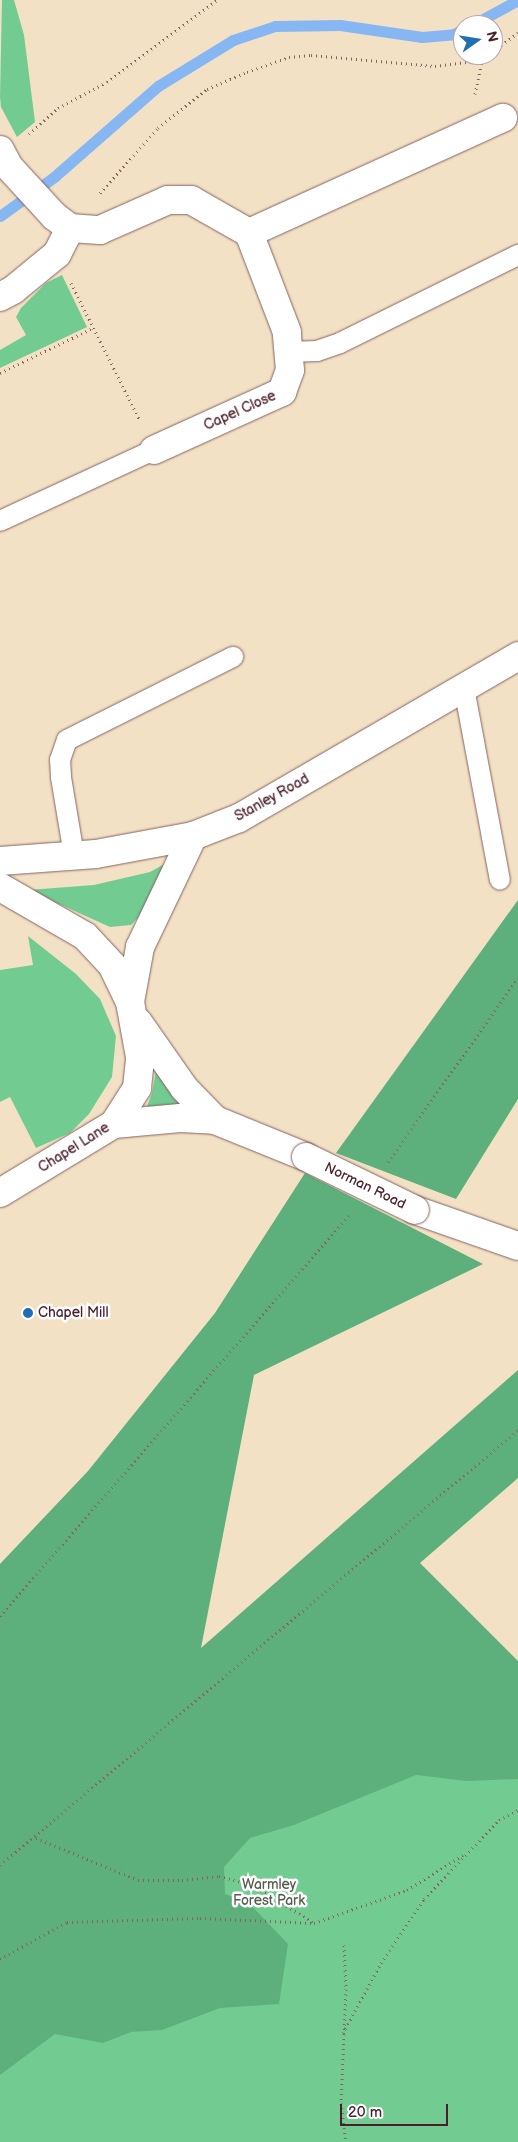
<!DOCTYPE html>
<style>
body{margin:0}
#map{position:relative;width:518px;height:2142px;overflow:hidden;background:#f3e1c5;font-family:"Balsamiq Sans",sans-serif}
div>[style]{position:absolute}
.green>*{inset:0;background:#72cc92}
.forest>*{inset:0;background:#5db07c}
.stream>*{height:11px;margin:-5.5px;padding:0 5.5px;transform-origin:5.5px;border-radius:5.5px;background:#87b7f3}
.path>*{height:3px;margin-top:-1.5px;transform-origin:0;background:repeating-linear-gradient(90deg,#856361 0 1px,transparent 0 5px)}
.roads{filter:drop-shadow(0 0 1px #856361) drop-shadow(0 0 1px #856361)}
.lane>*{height:20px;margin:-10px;padding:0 10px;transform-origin:10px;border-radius:10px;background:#fff}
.street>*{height:28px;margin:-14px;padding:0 14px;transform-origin:14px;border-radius:14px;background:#fff}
.secondary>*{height:28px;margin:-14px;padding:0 14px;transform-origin:14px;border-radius:14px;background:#fff}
.bridges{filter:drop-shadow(0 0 1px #856361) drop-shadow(0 0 1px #856361)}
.street-bridge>*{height:28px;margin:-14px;padding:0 14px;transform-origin:14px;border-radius:14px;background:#fff}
.dots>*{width:14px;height:14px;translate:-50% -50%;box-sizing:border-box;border:2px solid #fff;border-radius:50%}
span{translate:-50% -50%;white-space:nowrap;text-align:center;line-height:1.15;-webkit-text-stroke:5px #fff;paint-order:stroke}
.street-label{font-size:14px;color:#4a1f2b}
.poi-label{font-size:14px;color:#4a1f2b}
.left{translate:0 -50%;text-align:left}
.park-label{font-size:14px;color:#585c4f}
.north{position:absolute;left:453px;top:15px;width:50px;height:50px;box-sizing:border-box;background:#fff;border:1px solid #b7a5aa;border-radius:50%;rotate:77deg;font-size:14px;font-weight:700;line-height:20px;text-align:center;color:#4a1f2b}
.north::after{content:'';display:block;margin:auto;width:18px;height:22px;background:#1f6fb2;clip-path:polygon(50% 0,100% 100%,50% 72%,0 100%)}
.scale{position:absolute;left:340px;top:2104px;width:108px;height:22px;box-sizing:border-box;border:2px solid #4a1f2b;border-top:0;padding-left:6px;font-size:15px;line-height:18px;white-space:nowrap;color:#4a1f2b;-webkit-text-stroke:4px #fff;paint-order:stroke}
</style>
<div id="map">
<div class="green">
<i style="clip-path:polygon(2px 0,14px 0,24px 35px,35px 122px,17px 137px,1px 107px,0 97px)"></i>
<i style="clip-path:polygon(62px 275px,87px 327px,0 368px,0 350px,26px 335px,16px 317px,21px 308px,46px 283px)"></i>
<i style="clip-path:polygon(168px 862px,155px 901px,131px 925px,110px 927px,28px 890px,94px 885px,150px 872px)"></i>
<i style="clip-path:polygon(28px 936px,76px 974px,100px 999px,116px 1036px,112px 1077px,89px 1114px,70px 1133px,36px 1148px,10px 1097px,0 1102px,0 970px,33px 965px)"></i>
<i style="clip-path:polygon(160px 1068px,190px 1110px,144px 1114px,152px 1093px,156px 1071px)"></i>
<i style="clip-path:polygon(124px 1552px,205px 1653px,518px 1667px,518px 2142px,0 2142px,0 1689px)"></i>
</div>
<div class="forest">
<i style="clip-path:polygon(518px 900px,518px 1099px,456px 1199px,336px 1153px)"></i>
<i style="clip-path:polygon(305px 1173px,483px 1264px,254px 1375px,201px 1648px,518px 1370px,518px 1478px,420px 1563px,518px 1661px,518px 1779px,467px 1781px,416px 1775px,294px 1825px,250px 1838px,224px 1867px,225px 1894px,248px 1902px,288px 1944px,279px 2004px,220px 2008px,162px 2030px,131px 2032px,103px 2043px,55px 2034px,0 2075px,0 1564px,88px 1471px,215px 1313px)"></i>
</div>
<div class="stream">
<i style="left:472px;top:25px;width:52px;rotate:-28.5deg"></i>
<i style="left:0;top:216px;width:67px;rotate:-35.8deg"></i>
<i style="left:54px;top:177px;width:138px;rotate:-41.2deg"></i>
<i style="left:158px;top:86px;width:88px;rotate:-31.5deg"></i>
<i style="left:233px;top:40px;width:44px;rotate:-18.4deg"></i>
<i style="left:275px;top:26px;width:65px;rotate:-0.9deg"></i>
<i style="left:340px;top:25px;width:83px;rotate:8.3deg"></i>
<i style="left:422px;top:37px;width:32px;rotate:-5deg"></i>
<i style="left:454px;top:34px;width:10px;rotate:-29deg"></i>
</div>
<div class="path">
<i style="left:493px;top:51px;width:31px;rotate:-36deg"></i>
<i style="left:475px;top:94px;width:35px;rotate:-78deg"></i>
<i style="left:29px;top:134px;width:39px;rotate:-42deg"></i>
<i style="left:58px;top:108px;width:55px;rotate:-28deg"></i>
<i style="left:107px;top:82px;width:137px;rotate:-36.7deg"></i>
<i style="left:100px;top:193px;width:87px;rotate:-48.3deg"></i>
<i style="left:158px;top:128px;width:63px;rotate:-38.5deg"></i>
<i style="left:207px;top:89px;width:43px;rotate:-23deg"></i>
<i style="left:247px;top:72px;width:45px;rotate:-19.7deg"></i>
<i style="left:289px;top:57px;width:22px;rotate:-5deg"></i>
<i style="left:311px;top:55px;width:124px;rotate:5.1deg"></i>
<i style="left:435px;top:66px;width:47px;rotate:-7.3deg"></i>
<i style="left:482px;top:60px;width:8px;rotate:-40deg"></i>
<i style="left:71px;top:283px;width:154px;rotate:63.4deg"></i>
<i style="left:0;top:373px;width:103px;rotate:-25.8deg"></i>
<i style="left:388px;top:1162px;width:225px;rotate:-54.8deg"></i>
<i style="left:0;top:1616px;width:534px;rotate:-48.95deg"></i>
<i style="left:36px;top:1838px;width:110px;rotate:22.4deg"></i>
<i style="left:138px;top:1880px;width:44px"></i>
<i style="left:182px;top:1880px;width:37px;rotate:-6deg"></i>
<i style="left:219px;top:1876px;width:34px;rotate:15deg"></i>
<i style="left:252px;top:1885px;width:71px;rotate:31.2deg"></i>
<i style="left:0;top:1865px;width:676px;rotate:-40.02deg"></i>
<i style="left:344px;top:1945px;width:44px;rotate:87.4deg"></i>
<i style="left:346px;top:1989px;width:114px;rotate:92.5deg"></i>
<i style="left:341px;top:2103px;width:39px;rotate:83deg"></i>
<i style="left:0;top:1959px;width:77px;rotate:-28.9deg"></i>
<i style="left:67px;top:1922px;width:133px;rotate:-1.7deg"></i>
<i style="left:200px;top:1918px;width:114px;rotate:2.5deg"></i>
<i style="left:314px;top:1923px;width:99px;rotate:-19.5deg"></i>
<i style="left:407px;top:1890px;width:66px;rotate:-32deg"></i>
<i style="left:343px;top:2033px;width:80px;rotate:-61.5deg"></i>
<i style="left:381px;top:1963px;width:77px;rotate:-56.1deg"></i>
<i style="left:424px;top:1899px;width:109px;rotate:-46.5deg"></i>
<i style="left:499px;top:1820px;width:21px;rotate:-28deg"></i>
</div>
<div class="roads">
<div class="lane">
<i style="left:289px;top:352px;width:28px;rotate:-2deg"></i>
<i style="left:317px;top:351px;width:24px;rotate:-19deg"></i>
<i style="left:340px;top:343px;width:199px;rotate:-26.3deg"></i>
<i style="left:0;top:521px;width:170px;rotate:-24.8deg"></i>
<i style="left:464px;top:688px;width:195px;rotate:79.4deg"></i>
<i style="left:74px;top:855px;width:79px;rotate:-99.5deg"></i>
<i style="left:61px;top:777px;width:17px;rotate:-93deg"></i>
<i style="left:60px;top:760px;width:21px;rotate:-71deg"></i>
<i style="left:67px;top:740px;width:186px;rotate:-26.6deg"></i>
</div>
<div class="street">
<i style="left:0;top:150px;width:19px;rotate:62deg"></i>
<i style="left:9px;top:167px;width:67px;rotate:47.4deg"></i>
<i style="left:54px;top:216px;width:20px;rotate:37deg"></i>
<i style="left:70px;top:228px;width:30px;rotate:4deg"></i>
<i style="left:100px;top:230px;width:74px;rotate:-23.8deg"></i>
<i style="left:168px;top:200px;width:23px"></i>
<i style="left:191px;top:200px;width:67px;rotate:29.6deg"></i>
<i style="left:249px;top:233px;width:279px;rotate:-24.4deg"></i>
<i style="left:0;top:297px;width:15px;rotate:-28deg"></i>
<i style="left:13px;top:290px;width:57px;rotate:-39.3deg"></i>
<i style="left:57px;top:254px;width:29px;rotate:-63deg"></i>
<i style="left:154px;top:450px;width:141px;rotate:-24.4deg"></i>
<i style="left:282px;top:392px;width:23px;rotate:-70deg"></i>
<i style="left:290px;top:370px;width:38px;rotate:-95deg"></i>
<i style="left:287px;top:332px;width:106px;rotate:-111deg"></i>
<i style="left:0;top:887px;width:98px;rotate:30deg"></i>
<i style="left:85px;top:936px;width:40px;rotate:47deg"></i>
<i style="left:112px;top:965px;width:41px;rotate:64.1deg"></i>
<i style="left:130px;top:1002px;width:56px;rotate:-79.7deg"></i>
<i style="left:140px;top:947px;width:123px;rotate:-64.5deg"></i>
<i style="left:138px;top:1022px;width:80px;rotate:55.1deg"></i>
<i style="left:184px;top:1088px;width:45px;rotate:45.9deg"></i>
<i style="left:215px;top:1120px;width:98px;rotate:22.1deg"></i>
<i style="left:114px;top:1124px;width:66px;rotate:-5.2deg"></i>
<i style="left:180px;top:1118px;width:35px;rotate:3deg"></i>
<i style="left:0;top:1193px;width:133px;rotate:-31.2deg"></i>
<i style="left:114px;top:1124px;width:43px;rotate:-57.4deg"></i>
<i style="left:137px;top:1088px;width:31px;rotate:-84deg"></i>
<i style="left:140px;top:1057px;width:56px;rotate:-100.3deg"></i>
<i style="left:415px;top:1210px;width:109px;rotate:19.3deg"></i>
</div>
<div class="secondary">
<i style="left:0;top:861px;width:96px;rotate:-4.2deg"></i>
<i style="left:96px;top:854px;width:99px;rotate:-10.5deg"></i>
<i style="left:193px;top:836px;width:49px;rotate:-21.4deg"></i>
<i style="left:239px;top:818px;width:323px;rotate:-30.1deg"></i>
</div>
</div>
<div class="bridges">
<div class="street-bridge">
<i style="left:306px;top:1157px;width:121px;rotate:25.9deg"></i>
</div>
</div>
<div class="dots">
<i style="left:28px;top:1313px;background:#1f6fb2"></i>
</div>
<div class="street-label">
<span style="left:240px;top:411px;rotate:-24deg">Capel Close</span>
<span style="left:272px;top:798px;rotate:-29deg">Stanley Road</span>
<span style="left:74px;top:1148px;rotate:-32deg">Chapel Lane</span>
<span style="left:365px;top:1186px;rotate:26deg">Norman Road</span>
</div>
<div class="poi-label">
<span class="left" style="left:38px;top:1313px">Chapel Mill</span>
</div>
<div class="park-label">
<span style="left:269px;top:1893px">Warmley<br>Forest Park</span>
</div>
<div class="north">N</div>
<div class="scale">20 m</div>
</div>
